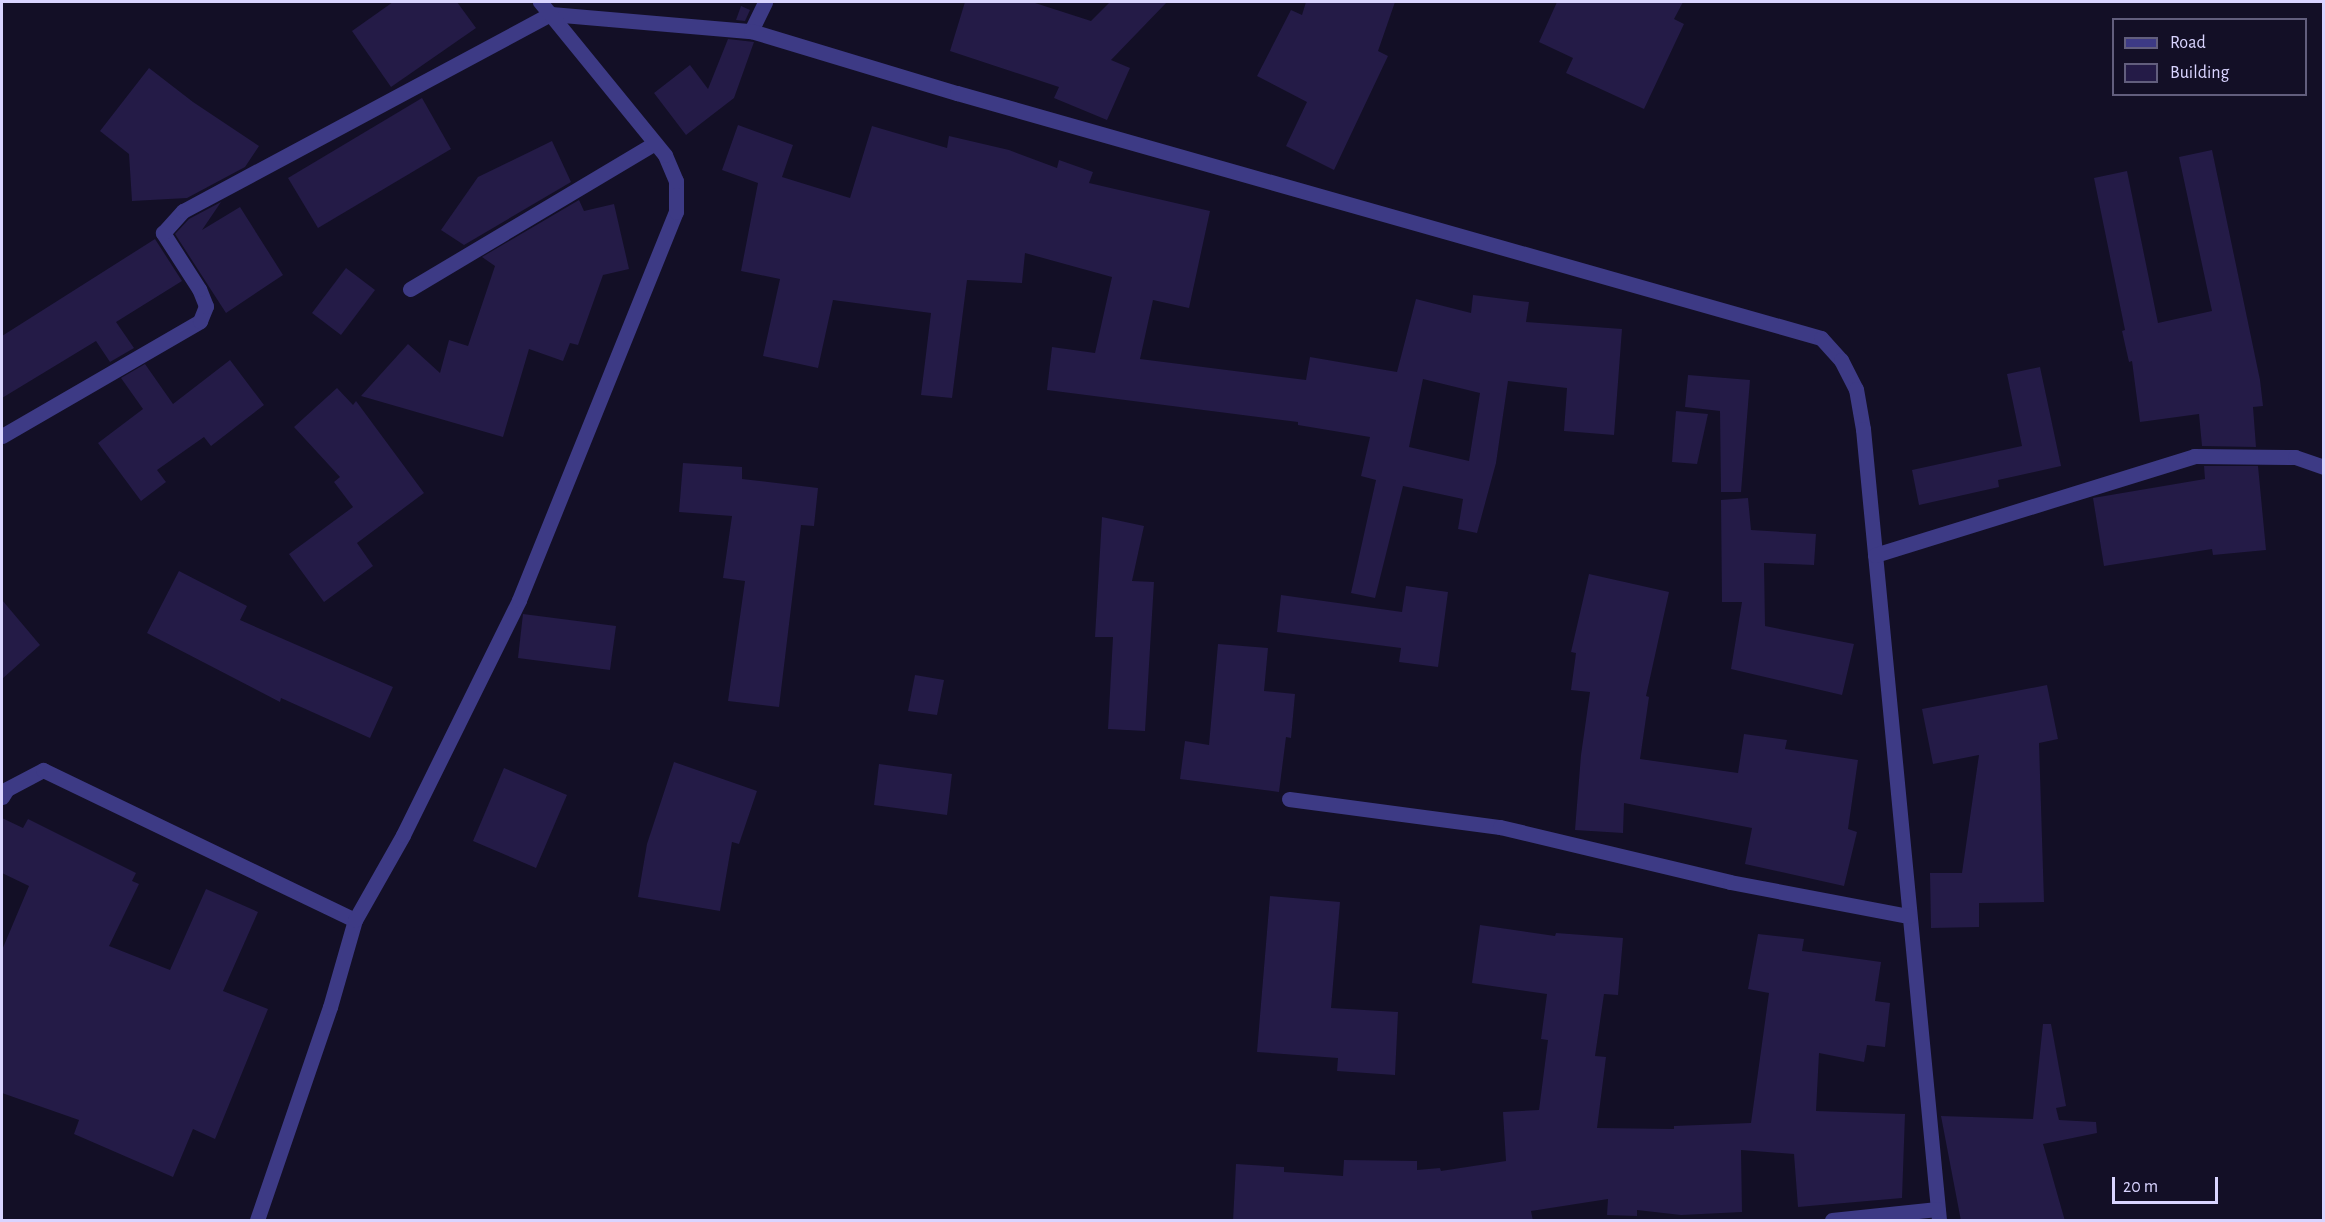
<!DOCTYPE html>
<style>
body{margin:0}
#map{position:relative;width:2325px;height:1222px;overflow:hidden;background:#130f26;font-family:"Alegreya Sans",sans-serif}
div>[style]{position:absolute}
.building>*{inset:0;background:#241b47}
.minor>*{height:15px;margin:-7.5px;padding:0 7.5px;transform-origin:7.5px;border-radius:7.5px;background:#3d3a85}
span{translate:-50% -50%;white-space:nowrap;text-align:center;line-height:1.15;-webkit-text-stroke:4.5px #130f26;paint-order:stroke}
.frame{position:absolute;inset:0;border:3px solid #d9d4ff;pointer-events:none}
.legend{position:absolute;left:2112px;top:18px;width:195px;height:78px;box-sizing:border-box;background:#130f26;border:2px solid #625e7d;margin:0;padding:8px 10px;list-style:none;font-size:18px;color:#d9d4ff}
.legend li{display:flex;align-items:center;gap:12px;height:30px}
.legend b{width:30px;border:2px solid #625e7d}
.scale{position:absolute;left:2112px;top:1177px;width:106px;height:27px;box-sizing:border-box;border:3px solid #d9d4ff;border-top:0;padding-left:8px;font-size:18px;line-height:21px;white-space:nowrap;color:#d9d4ff;-webkit-text-stroke:4px #130f26;paint-order:stroke}
</style>
<div id="map">
<div class="building">
<i style="clip-path:polygon(393px 2px,457px 2px,476px 28px,391px 87px,352px 31px)"></i>
<i style="clip-path:polygon(965px 2px,1032px 2px,1091px 21px,1110px 2px,1167px 2px,1111px 60px,1130px 68px,1107px 120px,1054px 98px,1059px 87px,950px 51px)"></i>
<i style="clip-path:polygon(1306px 2px,1395px 2px,1378px 51px,1388px 56px,1334px 170px,1286px 146px,1307px 102px,1257px 76px,1291px 10px,1302px 15px)"></i>
<i style="clip-path:polygon(1557px 2px,1683px 2px,1674px 19px,1684px 24px,1644px 109px,1566px 73px,1573px 58px,1539px 42px)"></i>
<i style="clip-path:polygon(741px 6px,750px 10px,745px 21px,736px 20px)"></i>
<i style="clip-path:polygon(728px 39px,754px 42px,734px 98px,686px 135px,654px 93px,690px 65px,708px 89px)"></i>
<i style="clip-path:polygon(149px 68px,193px 102px,259px 146px,245px 167px,187px 198px,132px 201px,129px 154px,100px 131px)"></i>
<i style="clip-path:polygon(422px 98px,451px 149px,318px 228px,288px 178px)"></i>
<i style="clip-path:polygon(evenodd,738px 125px,793px 145px,782px 177px,850px 198px,872px 126px,947px 148px,949px 136px,1009px 150px,1057px 168px,1059px 160px,1093px 172px,1089px 183px,1210px 211px,1189px 308px,1153px 300px,1140px 359px,1306px 380px,1310px 357px,1397px 372px,1416px 299px,1471px 313px,1473px 295px,1529px 302px,1526px 322px,1622px 329px,1614px 435px,1564px 431px,1567px 388px,1508px 381px,1496px 463px,1477px 533px,1458px 529px,1463px 499px,1403px 486px,1375px 598px,1351px 593px,1376px 480px,1361px 476px,1370px 437px,1298px 425px,1298px 422px,1047px 390px,1052px 347px,1095px 353px,1112px 277px,1025px 253px,1022px 283px,967px 280px,952px 398px,921px 395px,931px 313px,833px 300px,818px 368px,763px 356px,780px 279px,741px 271px,758px 183px,722px 170px,738px 125px,1423px 379px,1480px 393px,1469px 461px,1409px 447px,1423px 379px)"></i>
<i style="clip-path:polygon(552px 141px,571px 182px,464px 245px,441px 230px,478px 177px)"></i>
<i style="clip-path:polygon(2212px 150px,2260px 380px,2263px 406px,2253px 407px,2256px 447px,2202px 446px,2199px 414px,2140px 422px,2132px 361px,2129px 362px,2122px 331px,2125px 330px,2094px 178px,2127px 171px,2158px 323px,2212px 311px,2179px 157px)"></i>
<i style="clip-path:polygon(579px 200px,584px 211px,614px 204px,629px 269px,603px 275px,578px 345px,570px 343px,563px 361px,529px 349px,503px 437px,361px 396px,408px 344px,440px 373px,449px 340px,468px 346px,495px 266px,482px 257px)"></i>
<i style="clip-path:polygon(221px 202px,202px 230px,240px 207px,283px 275px,226px 313px,175px 234px,189px 219px)"></i>
<i style="clip-path:polygon(155px 239px,182px 281px,116px 322px,134px 348px,110px 362px,96px 341px,2px 398px,2px 336px)"></i>
<i style="clip-path:polygon(346px 268px,375px 290px,341px 335px,312px 313px)"></i>
<i style="clip-path:polygon(230px 360px,264px 405px,211px 446px,204px 437px,157px 470px,166px 482px,141px 501px,98px 443px,143px 409px,121px 378px,145px 364px,173px 404px)"></i>
<i style="clip-path:polygon(2040px 367px,2061px 466px,1998px 480px,1999px 487px,1919px 505px,1912px 470px,2022px 446px,2007px 374px)"></i>
<i style="clip-path:polygon(1688px 375px,1750px 380px,1741px 492px,1721px 492px,1720px 411px,1685px 407px)"></i>
<i style="clip-path:polygon(337px 388px,353px 405px,356px 401px,424px 493px,357px 543px,373px 566px,324px 602px,289px 554px,353px 507px,334px 482px,340px 477px,294px 427px)"></i>
<i style="clip-path:polygon(1676px 411px,1708px 414px,1697px 464px,1672px 462px)"></i>
<i style="clip-path:polygon(683px 463px,742px 467px,742px 479px,818px 488px,814px 526px,801px 525px,779px 707px,728px 701px,745px 581px,723px 578px,732px 516px,679px 512px)"></i>
<i style="clip-path:polygon(2204px 466px,2258px 466px,2266px 550px,2213px 555px,2212px 549px,2104px 566px,2093px 498px,2205px 479px)"></i>
<i style="clip-path:polygon(1748px 498px,1751px 530px,1816px 534px,1814px 565px,1764px 563px,1765px 626px,1854px 644px,1842px 695px,1731px 669px,1742px 602px,1722px 602px,1721px 500px)"></i>
<i style="clip-path:polygon(1102px 517px,1144px 526px,1132px 581px,1154px 582px,1145px 731px,1108px 729px,1113px 637px,1095px 637px)"></i>
<i style="clip-path:polygon(179px 571px,247px 606px,240px 620px,393px 687px,370px 738px,281px 698px,280px 702px,147px 633px)"></i>
<i style="clip-path:polygon(1589px 574px,1669px 592px,1646px 696px,1649px 697px,1640px 759px,1738px 773px,1744px 734px,1787px 740px,1785px 749px,1858px 760px,1848px 829px,1857px 832px,1844px 886px,1745px 864px,1752px 828px,1624px 803px,1623px 833px,1575px 830px,1581px 755px,1590px 692px,1571px 690px,1576px 653px,1571px 652px)"></i>
<i style="clip-path:polygon(1406px 586px,1448px 592px,1438px 667px,1399px 662px,1401px 648px,1277px 632px,1281px 595px,1402px 612px)"></i>
<i style="clip-path:polygon(2px 600px,40px 645px,2px 679px)"></i>
<i style="clip-path:polygon(523px 614px,616px 626px,610px 670px,518px 658px)"></i>
<i style="clip-path:polygon(1218px 644px,1268px 648px,1264px 691px,1295px 694px,1291px 738px,1286px 737px,1279px 792px,1180px 779px,1185px 741px,1209px 745px)"></i>
<i style="clip-path:polygon(915px 675px,944px 680px,937px 715px,908px 711px)"></i>
<i style="clip-path:polygon(2047px 685px,2058px 739px,2039px 743px,2044px 902px,1979px 903px,1979px 927px,1931px 928px,1930px 873px,1962px 873px,1979px 755px,1933px 764px,1922px 709px)"></i>
<i style="clip-path:polygon(674px 762px,757px 791px,739px 844px,732px 842px,720px 911px,638px 897px,647px 844px)"></i>
<i style="clip-path:polygon(879px 764px,952px 774px,947px 815px,874px 805px)"></i>
<i style="clip-path:polygon(504px 768px,567px 795px,536px 868px,473px 841px)"></i>
<i style="clip-path:polygon(2px 818px,23px 828px,28px 819px,136px 873px,132px 881px,139px 884px,109px 946px,170px 970px,206px 889px,258px 912px,223px 991px,268px 1009px,215px 1139px,193px 1129px,173px 1177px,74px 1134px,79px 1120px,2px 1093px,2px 950px,29px 886px,2px 873px)"></i>
<i style="clip-path:polygon(1270px 896px,1340px 902px,1331px 1008px,1398px 1012px,1395px 1075px,1337px 1071px,1338px 1058px,1257px 1052px)"></i>
<i style="clip-path:polygon(1480px 925px,1555px 936px,1556px 933px,1623px 938px,1618px 995px,1604px 994px,1595px 1056px,1606px 1057px,1597px 1128px,1674px 1129px,1674px 1126px,1751px 1123px,1769px 993px,1748px 989px,1758px 934px,1804px 939px,1802px 951px,1881px 962px,1875px 1001px,1890px 1003px,1885px 1047px,1867px 1045px,1864px 1062px,1819px 1053px,1816px 1111px,1905px 1114px,1902px 1198px,1798px 1207px,1794px 1154px,1741px 1150px,1742px 1212px,1681px 1215px,1637px 1210px,1637px 1216px,1607px 1215px,1608px 1199px,1531px 1211px,1533px 1221px,1233px 1221px,1236px 1164px,1284px 1167px,1284px 1172px,1343px 1176px,1344px 1160px,1417px 1161px,1417px 1170px,1440px 1168px,1441px 1171px,1506px 1161px,1503px 1112px,1539px 1110px,1548px 1040px,1541px 1039px,1547px 994px,1472px 983px)"></i>
<i style="clip-path:polygon(2043px 1024px,2051px 1024px,2066px 1106px,2056px 1108px,2059px 1120px,2096px 1122px,2097px 1133px,2043px 1144px,2065px 1221px,1961px 1221px,1941px 1116px,2033px 1119px)"></i>
</div>
<div class="minor">
<i style="left:751px;top:31px;width:32px;rotate:-64deg"></i>
<i style="left:410px;top:289px;width:285px;rotate:-30.8deg"></i>
<i style="left:2px;top:436px;width:229px;rotate:-30.1deg"></i>
<i style="left:200px;top:321px;width:16px;rotate:-68deg"></i>
<i style="left:206px;top:306px;width:18px;rotate:-112deg"></i>
<i style="left:199px;top:289px;width:67px;rotate:-122.7deg"></i>
<i style="left:163px;top:233px;width:30px;rotate:-48deg"></i>
<i style="left:183px;top:211px;width:417px;rotate:-28.2deg"></i>
<i style="left:551px;top:14px;width:201px;rotate:4.9deg"></i>
<i style="left:751px;top:31px;width:215px;rotate:16.8deg"></i>
<i style="left:957px;top:93px;width:898px;rotate:15.83deg"></i>
<i style="left:1821px;top:338px;width:30px;rotate:48deg"></i>
<i style="left:1841px;top:360px;width:33px;rotate:63deg"></i>
<i style="left:1856px;top:389px;width:41px;rotate:80.1deg"></i>
<i style="left:1863px;top:429px;width:795px;rotate:84.51deg"></i>
<i style="left:1875px;top:555px;width:334px;rotate:-17.2deg"></i>
<i style="left:2194px;top:456px;width:101px;rotate:0.6deg"></i>
<i style="left:2295px;top:457px;width:31px;rotate:19deg"></i>
<i style="left:2px;top:797px;width:9px;rotate:-58deg"></i>
<i style="left:7px;top:789px;width:41px;rotate:-27.8deg"></i>
<i style="left:43px;top:770px;width:346px;rotate:25.7deg"></i>
<i style="left:1289px;top:799px;width:213px;rotate:7.6deg"></i>
<i style="left:1500px;top:827px;width:236px;rotate:13.4deg"></i>
<i style="left:1730px;top:882px;width:182px;rotate:10.8deg"></i>
<i style="left:257px;top:1220px;width:225px;rotate:-71.1deg"></i>
<i style="left:330px;top:1007px;width:91px;rotate:-74deg"></i>
<i style="left:355px;top:920px;width:98px;rotate:-60.5deg"></i>
<i style="left:403px;top:835px;width:262px;rotate:-63.7deg"></i>
<i style="left:519px;top:600px;width:419px;rotate:-68deg"></i>
<i style="left:676px;top:212px;width:31px;rotate:-90deg"></i>
<i style="left:676px;top:181px;width:28px;rotate:-113deg"></i>
<i style="left:665px;top:155px;width:198px;rotate:-129.2deg"></i>
<i style="left:1832px;top:1220px;width:106px;rotate:-6deg"></i>
</div>
<div class="frame"></div>
<ul class="legend">
<li><b style="height:8px;background:#3d3a85"></b>Road</li>
<li><b style="height:16px;background:#241b47"></b>Building</li>
</ul>
<div class="scale">20 m</div>
</div>
